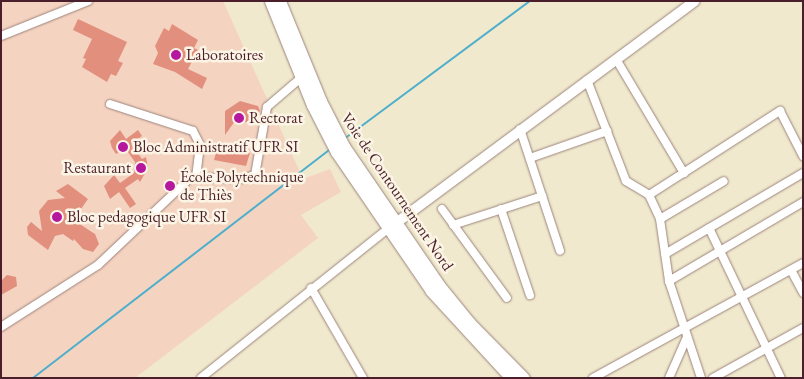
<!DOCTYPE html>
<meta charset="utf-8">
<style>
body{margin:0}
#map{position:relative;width:804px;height:379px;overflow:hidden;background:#f0e9ce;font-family:"EB Garamond",serif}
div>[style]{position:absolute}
.built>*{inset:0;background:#f5d3c1}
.stream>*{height:2px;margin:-1px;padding:0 1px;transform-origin:1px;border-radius:1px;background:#4dafcc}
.building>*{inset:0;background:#e28f7e}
.roads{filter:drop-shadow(0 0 1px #9d847c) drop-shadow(0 0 1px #9d847c)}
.street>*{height:8px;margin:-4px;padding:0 4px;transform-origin:4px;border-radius:4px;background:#fff}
.secondary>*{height:10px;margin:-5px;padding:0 5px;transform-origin:5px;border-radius:5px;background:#fff}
.primary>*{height:11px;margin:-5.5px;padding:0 5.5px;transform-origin:5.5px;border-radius:5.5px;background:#fff}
.dots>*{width:14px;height:14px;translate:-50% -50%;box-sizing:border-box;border:2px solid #fcf5e5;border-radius:50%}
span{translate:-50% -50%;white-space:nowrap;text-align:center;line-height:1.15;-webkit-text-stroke:5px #fcf5e5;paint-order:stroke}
.poi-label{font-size:16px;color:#4a1f2b}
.left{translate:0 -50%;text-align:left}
.right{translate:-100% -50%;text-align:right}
.street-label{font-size:16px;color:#4a1f2b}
.frame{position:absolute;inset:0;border:2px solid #4a1f2b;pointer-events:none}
</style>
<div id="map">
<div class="built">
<i style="clip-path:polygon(1px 1px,223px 1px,303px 179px,330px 169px,341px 192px,301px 215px,318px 238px,135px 378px,1px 378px)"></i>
</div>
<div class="stream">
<i style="left:344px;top:139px;width:232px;rotate:-36.6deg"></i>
<i style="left:33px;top:378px;width:375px;rotate:-37.6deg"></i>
</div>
<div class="building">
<i style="clip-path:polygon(78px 19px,127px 42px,118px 61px,123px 63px,116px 76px,111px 74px,107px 82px,82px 67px,86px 59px,83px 58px,92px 39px,73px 30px)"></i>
<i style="clip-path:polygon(172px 24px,198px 40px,194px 48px,198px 50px,188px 69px,207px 78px,202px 89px,175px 72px,153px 64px,158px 53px,155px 46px,164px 28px,169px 31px)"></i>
<i style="clip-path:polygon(240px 101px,258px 106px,260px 111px,247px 122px,235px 121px,225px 135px,225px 111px)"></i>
<i style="clip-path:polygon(120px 130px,126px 139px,138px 130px,142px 136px,131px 144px,142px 159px,146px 157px,148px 168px,140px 182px,138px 179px,125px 188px,136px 204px,130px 208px,119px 192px,110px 199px,104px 186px,114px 175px,120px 183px,134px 173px,135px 162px,125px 148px,116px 154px,112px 148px,110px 141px)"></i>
<i style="clip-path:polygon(219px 142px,223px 147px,250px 153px,246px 166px,214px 160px)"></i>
<i style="clip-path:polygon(68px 184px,88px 199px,81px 209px,76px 209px,72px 219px,95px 234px,99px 244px,93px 252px,83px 249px,74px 239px,73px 241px,63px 234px,55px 236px,48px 250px,28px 235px,27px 227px,31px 222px,42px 231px,39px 211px,48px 200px,65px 198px,56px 191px)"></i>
<i style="clip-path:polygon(7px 275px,16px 277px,17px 286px,1px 295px,1px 281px)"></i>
</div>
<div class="roads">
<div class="street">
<i style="left:1px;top:36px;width:94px;rotate:-21.9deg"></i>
<i style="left:616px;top:59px;width:133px;rotate:59.2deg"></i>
<i style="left:587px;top:80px;width:108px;rotate:68.9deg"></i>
<i style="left:626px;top:181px;width:27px;rotate:31deg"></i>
<i style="left:649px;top:195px;width:26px;rotate:65deg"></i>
<i style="left:660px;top:219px;width:63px;rotate:81.7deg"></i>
<i style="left:669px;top:281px;width:102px;rotate:71.7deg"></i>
<i style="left:110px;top:104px;width:87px;rotate:18deg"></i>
<i style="left:193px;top:131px;width:16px;rotate:63deg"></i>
<i style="left:200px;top:145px;width:31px;rotate:97deg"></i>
<i style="left:520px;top:129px;width:128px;rotate:71.8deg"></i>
<i style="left:530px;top:158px;width:82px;rotate:-19.3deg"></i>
<i style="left:649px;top:195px;width:156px;rotate:-32.7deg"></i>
<i style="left:780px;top:111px;width:51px;rotate:62.9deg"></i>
<i style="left:442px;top:209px;width:110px;rotate:53.9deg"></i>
<i style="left:501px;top:209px;width:91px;rotate:71.4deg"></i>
<i style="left:660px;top:219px;width:74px;rotate:-30.7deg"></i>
<i style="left:453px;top:225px;width:94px;rotate:-18deg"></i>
<i style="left:709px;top:228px;width:166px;rotate:64.4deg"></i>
<i style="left:665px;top:254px;width:160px;rotate:-30.4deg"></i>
<i style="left:791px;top:270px;width:26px;rotate:62deg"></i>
<i style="left:669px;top:281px;width:156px;rotate:-30.5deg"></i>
<i style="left:311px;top:288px;width:104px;rotate:60deg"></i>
<i style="left:1px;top:327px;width:115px;rotate:-32.6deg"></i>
<i style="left:98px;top:265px;width:128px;rotate:-43.4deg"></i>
<i style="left:191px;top:177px;width:51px;rotate:2.2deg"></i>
<i style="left:242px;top:179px;width:14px;rotate:-17deg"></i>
<i style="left:255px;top:175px;width:69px;rotate:-80deg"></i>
<i style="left:267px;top:107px;width:48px;rotate:-40.7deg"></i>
<i style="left:201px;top:378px;width:241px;rotate:-38.6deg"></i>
<i style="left:593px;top:378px;width:239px;rotate:-28.7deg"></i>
<i style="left:669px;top:378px;width:45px;rotate:-66.3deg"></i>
<i style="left:713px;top:378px;width:103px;rotate:-29.1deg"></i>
</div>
<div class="secondary">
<i style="left:392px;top:226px;width:377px;rotate:-36.6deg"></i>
</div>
<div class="primary">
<i style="left:270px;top:1px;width:112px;rotate:68deg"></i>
<i style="left:312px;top:105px;width:53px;rotate:62.9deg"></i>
<i style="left:336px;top:152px;width:168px;rotate:55.6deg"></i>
<i style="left:431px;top:291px;width:118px;rotate:47.4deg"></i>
<i style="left:280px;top:1px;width:108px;rotate:67.7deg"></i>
<i style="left:321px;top:101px;width:51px;rotate:62.9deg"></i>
<i style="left:344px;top:146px;width:168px;rotate:55.6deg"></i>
<i style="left:439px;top:285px;width:49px;rotate:50.8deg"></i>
<i style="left:470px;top:323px;width:77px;rotate:45.5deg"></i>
</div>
</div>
<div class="dots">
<i style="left:176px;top:55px;background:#b5179e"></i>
<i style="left:239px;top:118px;background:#b5179e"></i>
<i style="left:123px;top:147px;background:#b5179e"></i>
<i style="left:141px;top:168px;background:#b5179e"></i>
<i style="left:170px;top:186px;background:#b5179e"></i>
<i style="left:57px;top:217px;background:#b5179e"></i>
</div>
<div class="poi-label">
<span class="left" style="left:186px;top:55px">Laboratoires</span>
<span class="left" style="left:249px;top:118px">Rectorat</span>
<span class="left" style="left:133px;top:147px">Bloc Administratif UFR SI</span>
<span class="right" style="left:131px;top:168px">Restaurant</span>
<span class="left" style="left:180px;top:186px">École Polytechnique<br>de Thiès</span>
<span class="left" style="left:67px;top:217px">Bloc pedagogique UFR SI</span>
</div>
<div class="street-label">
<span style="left:397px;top:192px;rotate:56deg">Voie de Contournement Nord</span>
</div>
<div class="frame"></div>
</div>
